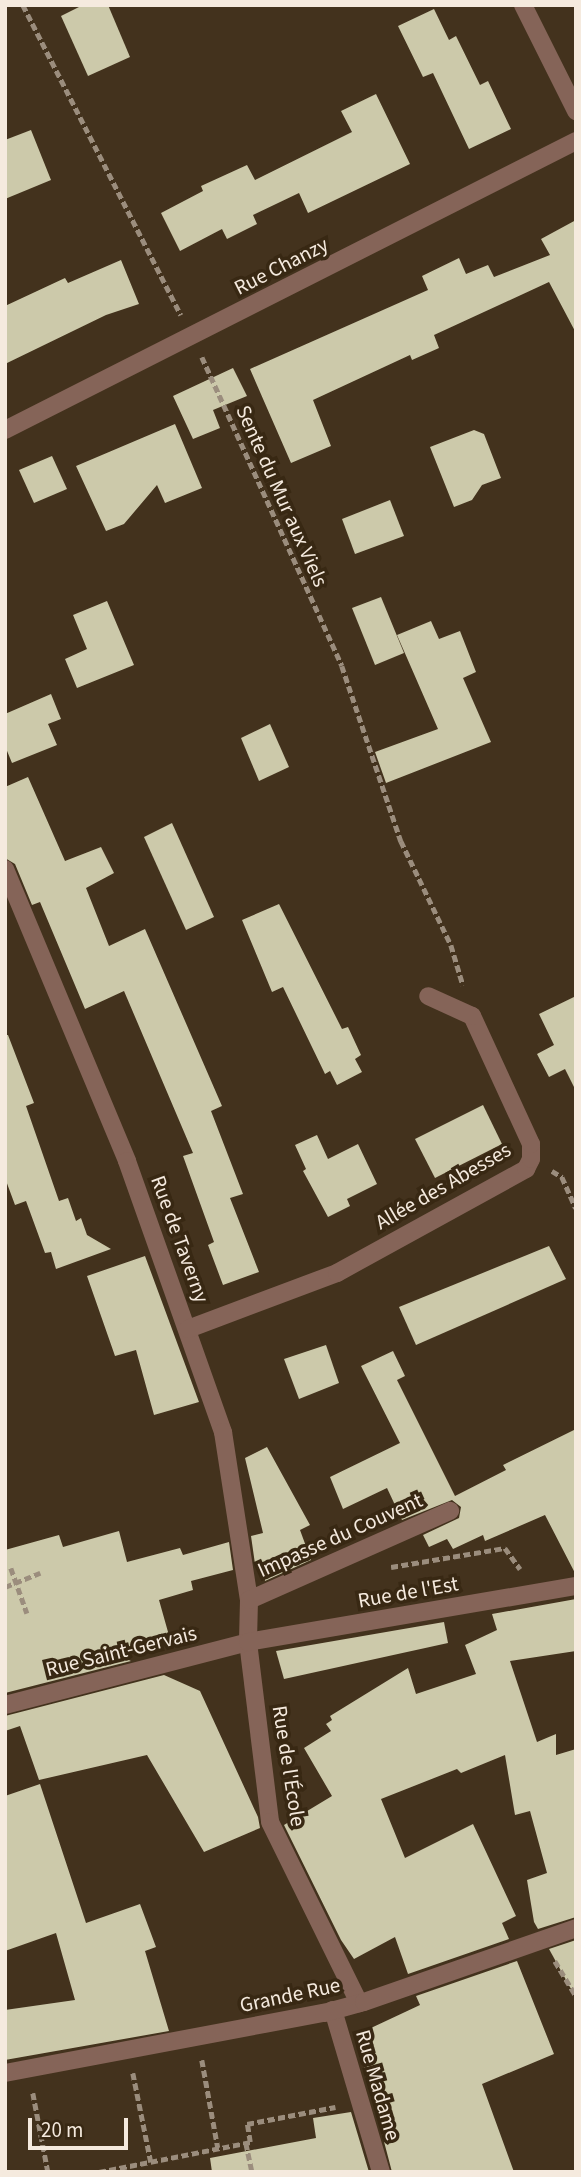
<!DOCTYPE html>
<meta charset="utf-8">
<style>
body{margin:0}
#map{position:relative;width:581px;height:2177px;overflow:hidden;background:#43321d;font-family:"Source Sans 3",sans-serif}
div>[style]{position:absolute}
.building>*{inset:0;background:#ccc9aa}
.path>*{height:4.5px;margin-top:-2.25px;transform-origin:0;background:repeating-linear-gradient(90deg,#9b8d7d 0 7px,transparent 0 10.5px)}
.minor>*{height:18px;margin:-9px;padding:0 9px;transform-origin:9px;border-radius:9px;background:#856458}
span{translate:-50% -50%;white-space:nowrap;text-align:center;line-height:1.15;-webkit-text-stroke:7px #382813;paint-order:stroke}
.street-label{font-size:21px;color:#f5eade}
.frame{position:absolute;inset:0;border:7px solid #f5eade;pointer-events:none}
.scale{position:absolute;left:28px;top:2118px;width:100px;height:32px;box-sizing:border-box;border:4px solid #f5eade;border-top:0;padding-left:9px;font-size:21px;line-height:24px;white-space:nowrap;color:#f5eade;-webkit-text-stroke:5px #382813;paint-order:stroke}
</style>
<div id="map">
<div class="building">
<i style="clip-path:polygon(83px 5px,108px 5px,130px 57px,88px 76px,61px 16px)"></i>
<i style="clip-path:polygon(434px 9px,449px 40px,456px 36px,480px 85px,488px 81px,511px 129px,469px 149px,433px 73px,423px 77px,398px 26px)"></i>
<i style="clip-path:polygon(376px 94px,410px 164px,308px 213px,299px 193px,253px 215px,257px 224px,227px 239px,222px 229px,180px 251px,161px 213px,203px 191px,201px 186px,247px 165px,255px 180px,352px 132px,341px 111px)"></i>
<i style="clip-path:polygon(31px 130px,51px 180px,5px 199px,5px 140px)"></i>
<i style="clip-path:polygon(576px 220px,576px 333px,549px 282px,434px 335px,439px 348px,412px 360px,410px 355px,313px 400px,331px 446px,291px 463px,250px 369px,428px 290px,422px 276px,459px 258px,466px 274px,488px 265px,494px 277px,550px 255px,541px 239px)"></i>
<i style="clip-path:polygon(121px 260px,139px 304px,106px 315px,5px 364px,5px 306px,65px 278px,68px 283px)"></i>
<i style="clip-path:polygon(233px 368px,247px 396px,213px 410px,220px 428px,193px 439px,173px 396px)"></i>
<i style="clip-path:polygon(175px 424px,202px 488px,165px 503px,157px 485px,124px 524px,106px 531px,76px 466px)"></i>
<i style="clip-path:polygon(474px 430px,484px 434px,501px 478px,482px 485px,472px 500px,454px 507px,430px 447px)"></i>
<i style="clip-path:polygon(52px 456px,67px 489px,34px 503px,19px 470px)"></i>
<i style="clip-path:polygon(390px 500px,404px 536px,355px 554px,342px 519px)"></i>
<i style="clip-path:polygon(381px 597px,404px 653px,375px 665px,352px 608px)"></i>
<i style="clip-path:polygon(107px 601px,134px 665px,77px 688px,65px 659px,87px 649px,73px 615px)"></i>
<i style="clip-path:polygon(431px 621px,439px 639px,460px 631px,476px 672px,463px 678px,491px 742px,386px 783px,375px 752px,438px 729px,397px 635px)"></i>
<i style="clip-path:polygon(51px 694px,61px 719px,48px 724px,57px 745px,12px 763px,5px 746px,5px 714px)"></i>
<i style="clip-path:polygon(270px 724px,289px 767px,259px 781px,241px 738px)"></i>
<i style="clip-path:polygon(28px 777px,65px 861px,101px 847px,114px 873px,86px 888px,109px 946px,145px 929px,222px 1106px,211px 1111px,243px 1194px,230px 1198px,259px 1272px,223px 1285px,208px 1245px,214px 1242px,183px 1156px,193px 1153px,124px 991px,85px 1009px,40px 902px,32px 905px,15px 864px,5px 858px,5px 787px)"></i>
<i style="clip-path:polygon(172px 823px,214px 917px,186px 930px,144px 837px)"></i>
<i style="clip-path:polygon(279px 904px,342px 1029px,348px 1027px,361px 1055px,355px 1059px,362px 1072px,337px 1085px,330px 1071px,325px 1074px,283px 987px,272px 992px,242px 920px)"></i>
<i style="clip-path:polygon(576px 996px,576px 1091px,565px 1069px,549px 1077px,537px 1054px,554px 1045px,539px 1014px)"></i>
<i style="clip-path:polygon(5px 1035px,8px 1035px,34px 1103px,26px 1106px,59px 1201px,68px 1198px,76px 1221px,81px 1218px,87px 1235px,111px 1249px,56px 1269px,51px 1252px,45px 1253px,26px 1201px,15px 1205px,5px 1178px)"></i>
<i style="clip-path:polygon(483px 1105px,502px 1144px,435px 1178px,415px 1139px)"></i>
<i style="clip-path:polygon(317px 1135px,328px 1159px,358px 1144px,377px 1184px,347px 1199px,350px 1206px,328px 1217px,303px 1171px,306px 1169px,295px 1145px)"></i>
<i style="clip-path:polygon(549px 1246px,566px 1279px,416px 1345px,399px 1307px)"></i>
<i style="clip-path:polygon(145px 1256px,199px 1402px,154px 1415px,136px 1350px,115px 1356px,87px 1276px)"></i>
<i style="clip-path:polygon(326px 1345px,339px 1383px,299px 1399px,284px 1359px)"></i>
<i style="clip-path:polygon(393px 1351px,405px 1376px,397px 1380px,455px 1496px,506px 1470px,503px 1465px,576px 1429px,576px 1575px,545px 1515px,485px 1541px,483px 1535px,453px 1549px,447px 1539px,429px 1547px,423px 1535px,459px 1518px,461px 1507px,452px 1500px,402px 1520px,387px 1488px,343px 1509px,330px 1477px,400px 1443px,361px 1366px)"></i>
<i style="clip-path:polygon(267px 1447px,310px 1525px,300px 1530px,311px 1560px,265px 1581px,263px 1562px,255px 1564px,251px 1536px,263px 1533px,245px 1458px)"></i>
<i style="clip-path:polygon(119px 1531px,127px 1562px,180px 1548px,183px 1555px,229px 1542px,233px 1570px,191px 1581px,193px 1590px,159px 1600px,170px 1639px,116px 1654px,131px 1661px,5px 1693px,5px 1550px,59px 1535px,63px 1547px)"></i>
<i style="clip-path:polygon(576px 1599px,576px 1651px,510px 1661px,537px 1742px,556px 1734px,556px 1755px,576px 1749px,576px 1917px,538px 1929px,534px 1922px,527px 1880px,547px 1873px,530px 1811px,515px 1815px,505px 1755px,461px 1773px,457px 1769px,381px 1799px,405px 1858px,473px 1824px,516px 1916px,502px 1923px,509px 1939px,408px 1974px,395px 1937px,354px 1959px,341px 1940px,284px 1825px,332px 1796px,304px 1748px,331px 1731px,326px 1724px,332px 1720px,330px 1716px,408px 1668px,416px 1694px,476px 1674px,465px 1645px,497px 1630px,492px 1614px)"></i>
<i style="clip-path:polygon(444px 1622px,448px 1643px,284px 1679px,276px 1651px)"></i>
<i style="clip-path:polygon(164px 1675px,200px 1691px,258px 1817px,260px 1828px,204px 1852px,147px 1755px,39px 1780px,20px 1726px,5px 1731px,5px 1716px)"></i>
<i style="clip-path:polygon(40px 1784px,86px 1923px,140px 1904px,156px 1947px,145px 1951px,169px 2031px,5px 2060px,5px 2010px,75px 2000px,56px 1933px,5px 1951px,5px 1796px)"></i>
<i style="clip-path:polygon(576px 1940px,576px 1998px,549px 1949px)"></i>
<i style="clip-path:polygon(517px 1961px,554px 2054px,482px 2084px,514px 2172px,392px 2172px,356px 2035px,420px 2005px,416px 1996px)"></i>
<i style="clip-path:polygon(351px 2112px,369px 2172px,212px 2172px,210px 2158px,316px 2138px,313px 2118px)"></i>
</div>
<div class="path">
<i style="left:23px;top:5px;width:348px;rotate:63deg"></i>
<i style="left:202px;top:357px;width:339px;rotate:65.6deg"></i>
<i style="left:342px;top:666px;width:185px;rotate:71.4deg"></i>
<i style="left:401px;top:841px;width:115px;rotate:64.3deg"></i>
<i style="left:451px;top:945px;width:42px;rotate:73.3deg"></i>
<i style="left:552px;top:1171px;width:12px;rotate:31deg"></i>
<i style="left:562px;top:1177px;width:34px;rotate:66deg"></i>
<i style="left:391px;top:1567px;width:116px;rotate:-9.5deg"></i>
<i style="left:505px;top:1548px;width:26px;rotate:54deg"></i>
<i style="left:11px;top:1568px;width:48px;rotate:70.4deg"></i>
<i style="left:5px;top:1587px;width:38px;rotate:-22deg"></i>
<i style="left:555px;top:1961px;width:41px;rotate:59deg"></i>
<i style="left:202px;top:2060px;width:89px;rotate:79.7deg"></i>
<i style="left:133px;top:2073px;width:91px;rotate:78.6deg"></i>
<i style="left:33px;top:2093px;width:80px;rotate:79.2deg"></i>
<i style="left:246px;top:2143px;width:30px;rotate:78deg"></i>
<i style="left:99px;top:2172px;width:154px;rotate:-11.2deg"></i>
<i style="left:250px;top:2142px;width:18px;rotate:-99deg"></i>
<i style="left:247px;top:2124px;width:90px;rotate:-10.9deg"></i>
</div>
<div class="minor">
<i style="left:523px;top:5px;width:119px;rotate:63.4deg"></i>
<i style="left:5px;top:430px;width:640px;rotate:-26.85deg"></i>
<i style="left:5px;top:869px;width:316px;rotate:67.3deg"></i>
<i style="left:127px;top:1161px;width:288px;rotate:70.5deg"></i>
<i style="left:223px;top:1432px;width:170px;rotate:81.2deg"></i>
<i style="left:249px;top:1600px;width:42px;rotate:91.4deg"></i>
<i style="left:248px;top:1642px;width:181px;rotate:83deg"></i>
<i style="left:270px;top:1822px;width:202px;rotate:63.8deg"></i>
<i style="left:188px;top:1329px;width:159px;rotate:-20.6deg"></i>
<i style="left:337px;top:1273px;width:216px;rotate:-28.8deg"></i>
<i style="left:526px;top:1169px;width:11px;rotate:-63deg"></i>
<i style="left:531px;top:1159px;width:15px;rotate:-90deg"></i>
<i style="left:531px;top:1144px;width:141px;rotate:-114.7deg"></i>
<i style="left:472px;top:1016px;width:48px;rotate:-155.6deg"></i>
<i style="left:249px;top:1600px;width:220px;rotate:-23.9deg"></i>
<i style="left:5px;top:1705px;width:251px;rotate:-14.5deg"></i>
<i style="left:248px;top:1642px;width:333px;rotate:-9.7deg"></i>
<i style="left:333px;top:2010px;width:169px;rotate:73.5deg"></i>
<i style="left:5px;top:2073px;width:325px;rotate:-10.7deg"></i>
<i style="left:324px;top:2013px;width:41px;rotate:-15.4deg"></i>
<i style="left:364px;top:2002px;width:225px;rotate:-19.2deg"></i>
</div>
<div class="street-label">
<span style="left:281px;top:266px;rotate:-27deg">Rue Chanzy</span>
<span style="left:282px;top:496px;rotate:66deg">Sente du Mur aux Viels</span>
<span style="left:443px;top:1186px;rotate:-30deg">Allée des Abesses</span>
<span style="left:180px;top:1239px;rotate:70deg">Rue de Taverny</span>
<span style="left:340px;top:1535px;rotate:-24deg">Impasse du Couvent</span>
<span style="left:408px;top:1592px;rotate:-10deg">Rue de l'Est</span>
<span style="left:121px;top:1651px;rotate:-14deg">Rue Saint-Gervais</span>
<span style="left:289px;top:1766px;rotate:81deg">Rue de l'École</span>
<span style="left:290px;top:1995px;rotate:-12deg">Grande Rue</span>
<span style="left:378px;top:2085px;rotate:74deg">Rue Madame</span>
</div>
<div class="frame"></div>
<div class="scale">20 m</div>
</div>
